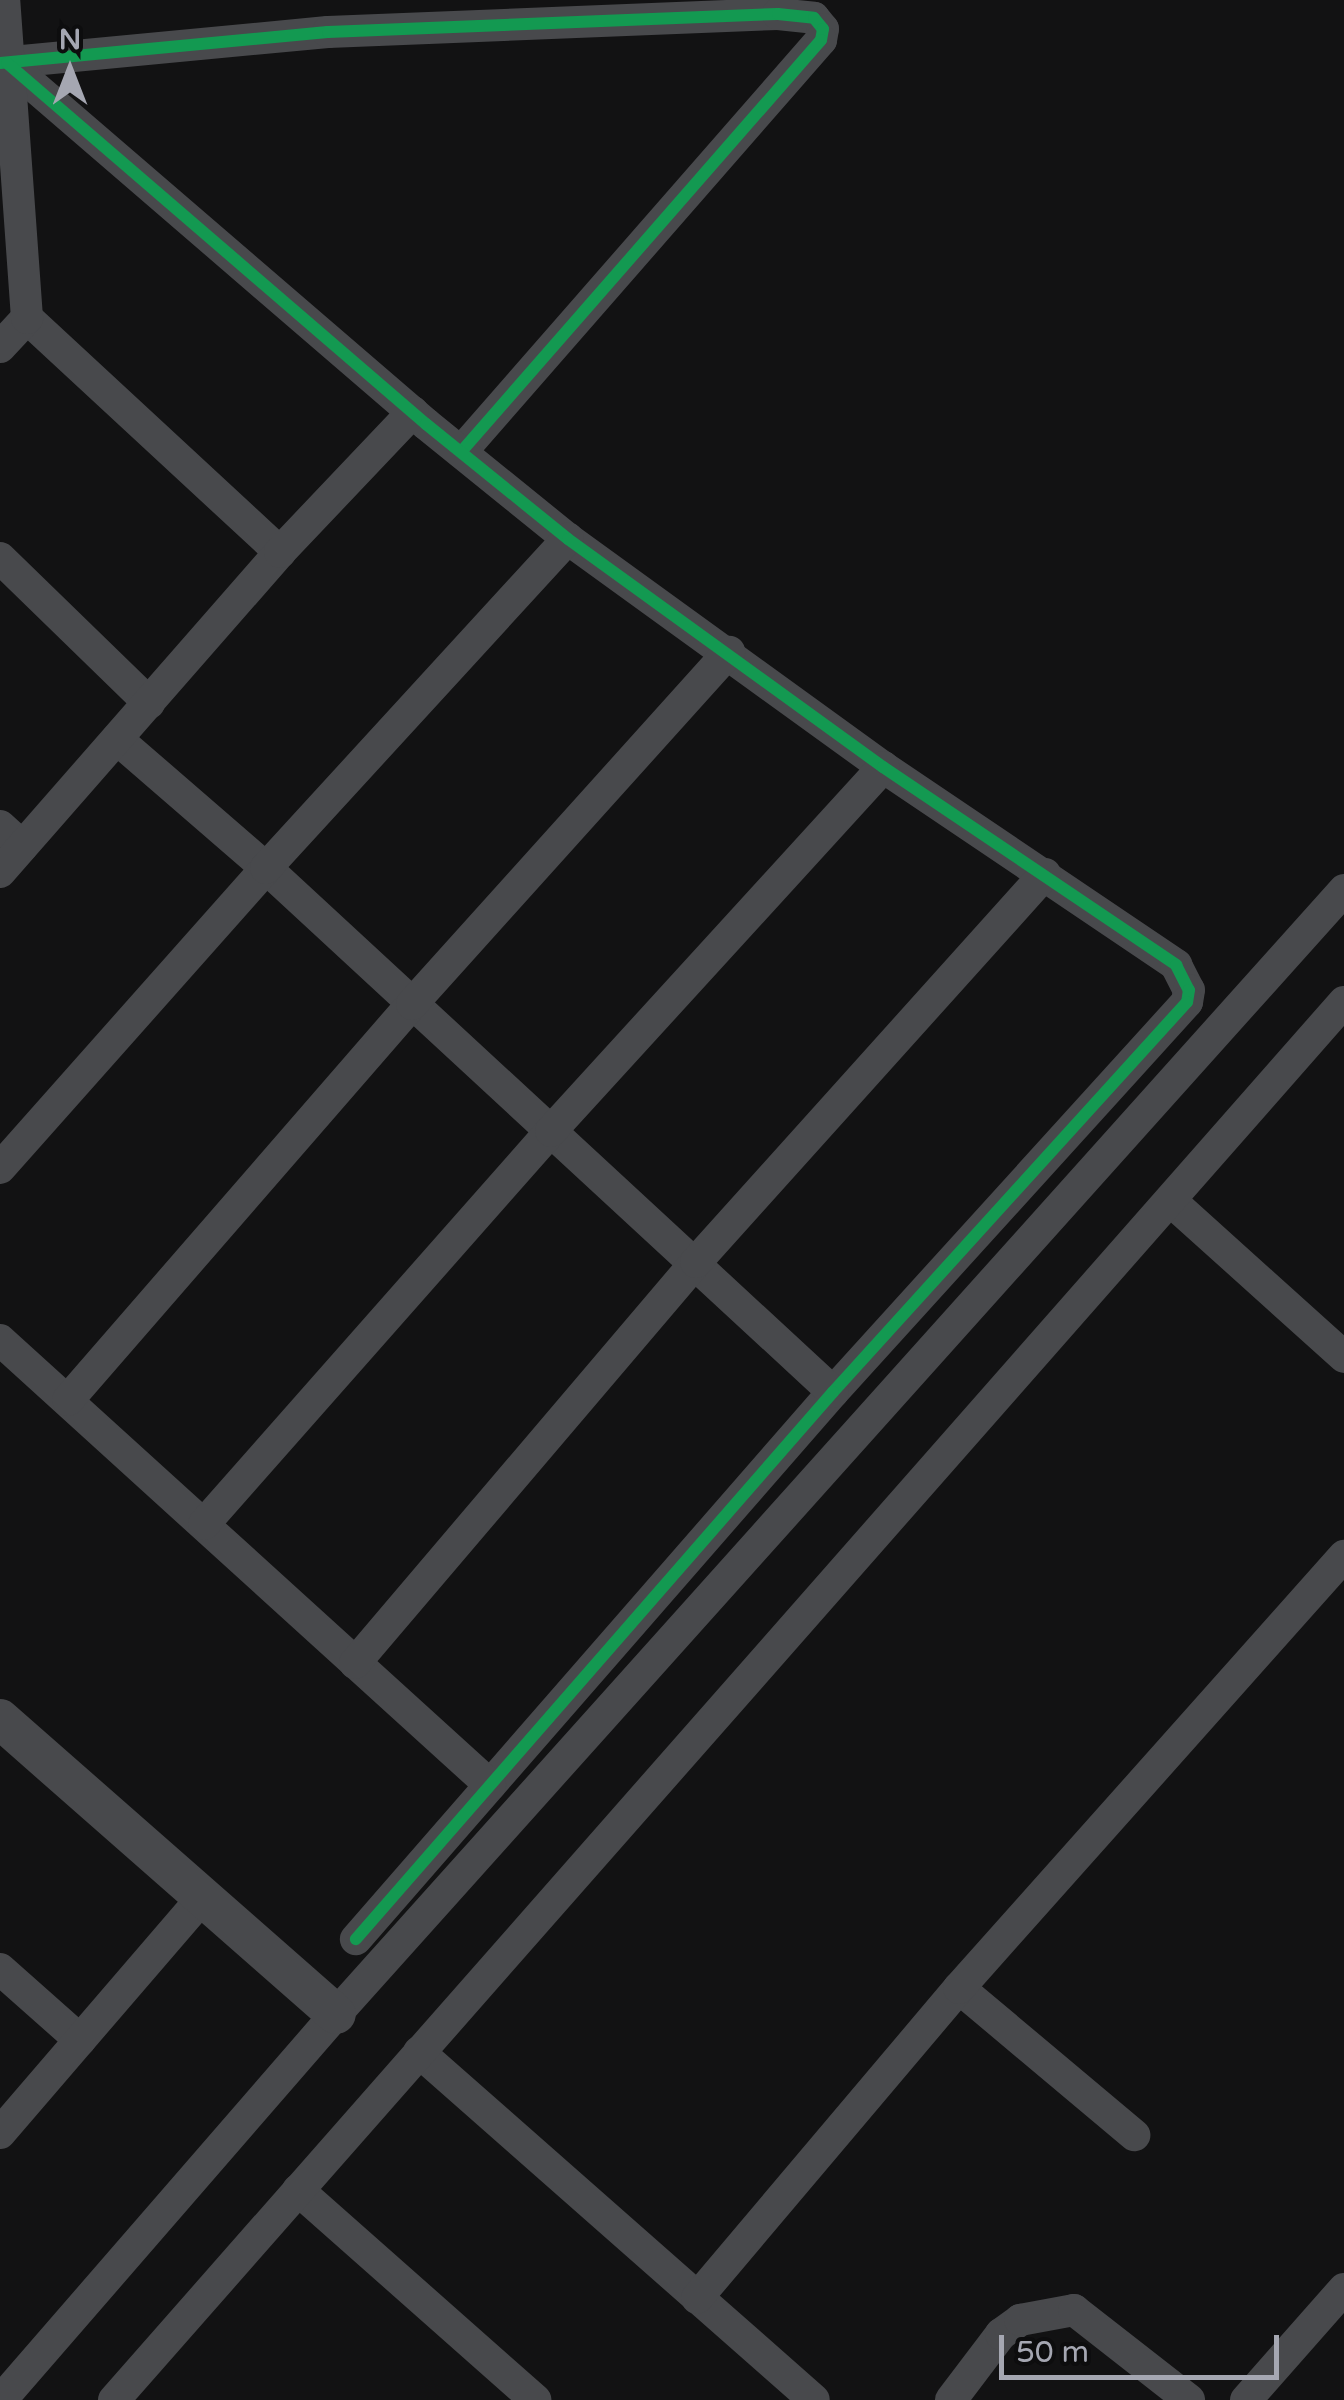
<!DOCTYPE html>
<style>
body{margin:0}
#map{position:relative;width:1344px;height:2400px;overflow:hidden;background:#121213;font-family:"Varela Round",sans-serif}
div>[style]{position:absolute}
.minor>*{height:32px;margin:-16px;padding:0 16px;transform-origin:16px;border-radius:16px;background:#48494c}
.tertiary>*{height:40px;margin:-20px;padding:0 20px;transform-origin:20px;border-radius:20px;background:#48494c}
.cycleway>*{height:12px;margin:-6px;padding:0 6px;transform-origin:6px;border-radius:6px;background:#139951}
span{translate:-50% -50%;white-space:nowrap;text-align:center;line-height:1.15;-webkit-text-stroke:8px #0d0d0e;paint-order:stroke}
.north{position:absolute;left:20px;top:20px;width:100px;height:100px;-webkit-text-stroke:8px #0d0d0e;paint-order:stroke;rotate:0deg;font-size:28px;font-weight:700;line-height:40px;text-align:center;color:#a5a7b2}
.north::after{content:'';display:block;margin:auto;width:35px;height:45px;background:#a5a7b2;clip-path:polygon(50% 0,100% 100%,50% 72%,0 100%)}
.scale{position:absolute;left:999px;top:2335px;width:280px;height:45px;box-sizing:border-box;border:5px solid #a5a7b2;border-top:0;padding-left:12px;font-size:30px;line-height:35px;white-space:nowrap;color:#a5a7b2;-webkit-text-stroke:8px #0d0d0e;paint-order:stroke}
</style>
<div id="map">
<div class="minor">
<i style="left:0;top:63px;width:329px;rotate:-5.4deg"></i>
<i style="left:328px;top:32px;width:450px;rotate:-2.3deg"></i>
<i style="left:778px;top:14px;width:36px;rotate:6deg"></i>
<i style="left:814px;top:18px;width:14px;rotate:51deg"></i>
<i style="left:823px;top:29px;width:11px;rotate:100deg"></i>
<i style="left:821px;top:40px;width:547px;rotate:131.15deg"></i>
<i style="left:7px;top:63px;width:553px;rotate:40.75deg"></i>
<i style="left:426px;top:424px;width:183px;rotate:39deg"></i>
<i style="left:568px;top:539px;width:389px;rotate:35.9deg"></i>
<i style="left:883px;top:767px;width:354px;rotate:34deg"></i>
<i style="left:1176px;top:965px;width:28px;rotate:63deg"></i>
<i style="left:1189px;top:990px;width:12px;rotate:99deg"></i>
<i style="left:1187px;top:1002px;width:527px;rotate:132.23deg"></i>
<i style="left:833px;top:1392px;width:726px;rotate:131.09deg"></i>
<i style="left:27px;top:318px;width:345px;rotate:42.8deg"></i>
<i style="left:0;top:347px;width:40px;rotate:-47deg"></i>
<i style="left:27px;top:318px;width:319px;rotate:-94.1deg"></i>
<i style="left:0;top:558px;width:208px;rotate:44.2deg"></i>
<i style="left:117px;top:739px;width:197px;rotate:40.9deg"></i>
<i style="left:266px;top:868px;width:772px;rotate:42.74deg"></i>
<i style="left:0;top:826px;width:30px;rotate:42deg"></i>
<i style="left:0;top:872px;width:425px;rotate:-48.8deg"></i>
<i style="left:280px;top:552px;width:193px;rotate:-46.5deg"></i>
<i style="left:0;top:1168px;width:401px;rotate:-48.4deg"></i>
<i style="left:266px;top:868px;width:447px;rotate:-47.5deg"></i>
<i style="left:1171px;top:1201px;width:233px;rotate:42deg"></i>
<i style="left:0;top:1340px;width:662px;rotate:42.24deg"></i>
<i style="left:68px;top:1400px;width:525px;rotate:-49.02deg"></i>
<i style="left:412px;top:1004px;width:474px;rotate:-48deg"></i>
<i style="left:204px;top:1524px;width:524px;rotate:-48.56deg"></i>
<i style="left:551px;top:1131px;width:493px;rotate:-47.6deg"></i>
<i style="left:355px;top:1663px;width:526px;rotate:-49.62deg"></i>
<i style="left:696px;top:1262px;width:522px;rotate:-48.03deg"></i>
<i style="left:0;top:1969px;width:107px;rotate:41.6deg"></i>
<i style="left:959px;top:1988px;width:229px;rotate:40deg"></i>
<i style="left:419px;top:2052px;width:526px;rotate:41.38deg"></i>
<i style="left:0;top:2133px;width:311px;rotate:-49.3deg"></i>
<i style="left:298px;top:2190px;width:317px;rotate:41.5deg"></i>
<i style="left:697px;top:2298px;width:406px;rotate:-49.8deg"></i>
<i style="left:959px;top:1988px;width:579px;rotate:-48.29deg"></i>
<i style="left:1px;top:2400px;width:511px;rotate:-49.05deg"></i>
<i style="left:336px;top:2014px;width:1510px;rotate:-48.11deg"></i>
<i style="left:114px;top:2400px;width:1862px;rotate:-48.66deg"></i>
<i style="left:951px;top:2400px;width:83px;rotate:-52.9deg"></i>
<i style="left:1001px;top:2334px;width:24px;rotate:-36deg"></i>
<i style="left:1020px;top:2320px;width:55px;rotate:-10.5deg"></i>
<i style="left:1074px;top:2310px;width:146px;rotate:38deg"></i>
<i style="left:1246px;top:2400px;width:148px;rotate:-48.6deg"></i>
</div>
<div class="tertiary">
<i style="left:0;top:1719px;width:447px;rotate:41.3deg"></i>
</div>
<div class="cycleway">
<i style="left:0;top:63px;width:329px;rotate:-5.4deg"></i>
<i style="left:328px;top:32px;width:450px;rotate:-2.3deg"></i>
<i style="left:778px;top:14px;width:36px;rotate:6deg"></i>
<i style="left:814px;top:18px;width:14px;rotate:51deg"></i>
<i style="left:823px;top:29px;width:11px;rotate:100deg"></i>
<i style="left:821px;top:40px;width:547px;rotate:131.15deg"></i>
<i style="left:7px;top:63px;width:553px;rotate:40.75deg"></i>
<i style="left:426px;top:424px;width:183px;rotate:39deg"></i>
<i style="left:568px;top:539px;width:389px;rotate:35.9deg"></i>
<i style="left:883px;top:767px;width:354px;rotate:34deg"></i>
<i style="left:1176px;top:965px;width:28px;rotate:63deg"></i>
<i style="left:1189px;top:990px;width:12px;rotate:99deg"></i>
<i style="left:1187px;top:1002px;width:527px;rotate:132.23deg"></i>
<i style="left:833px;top:1392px;width:726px;rotate:131.09deg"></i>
</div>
<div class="north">N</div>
<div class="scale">50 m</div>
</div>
